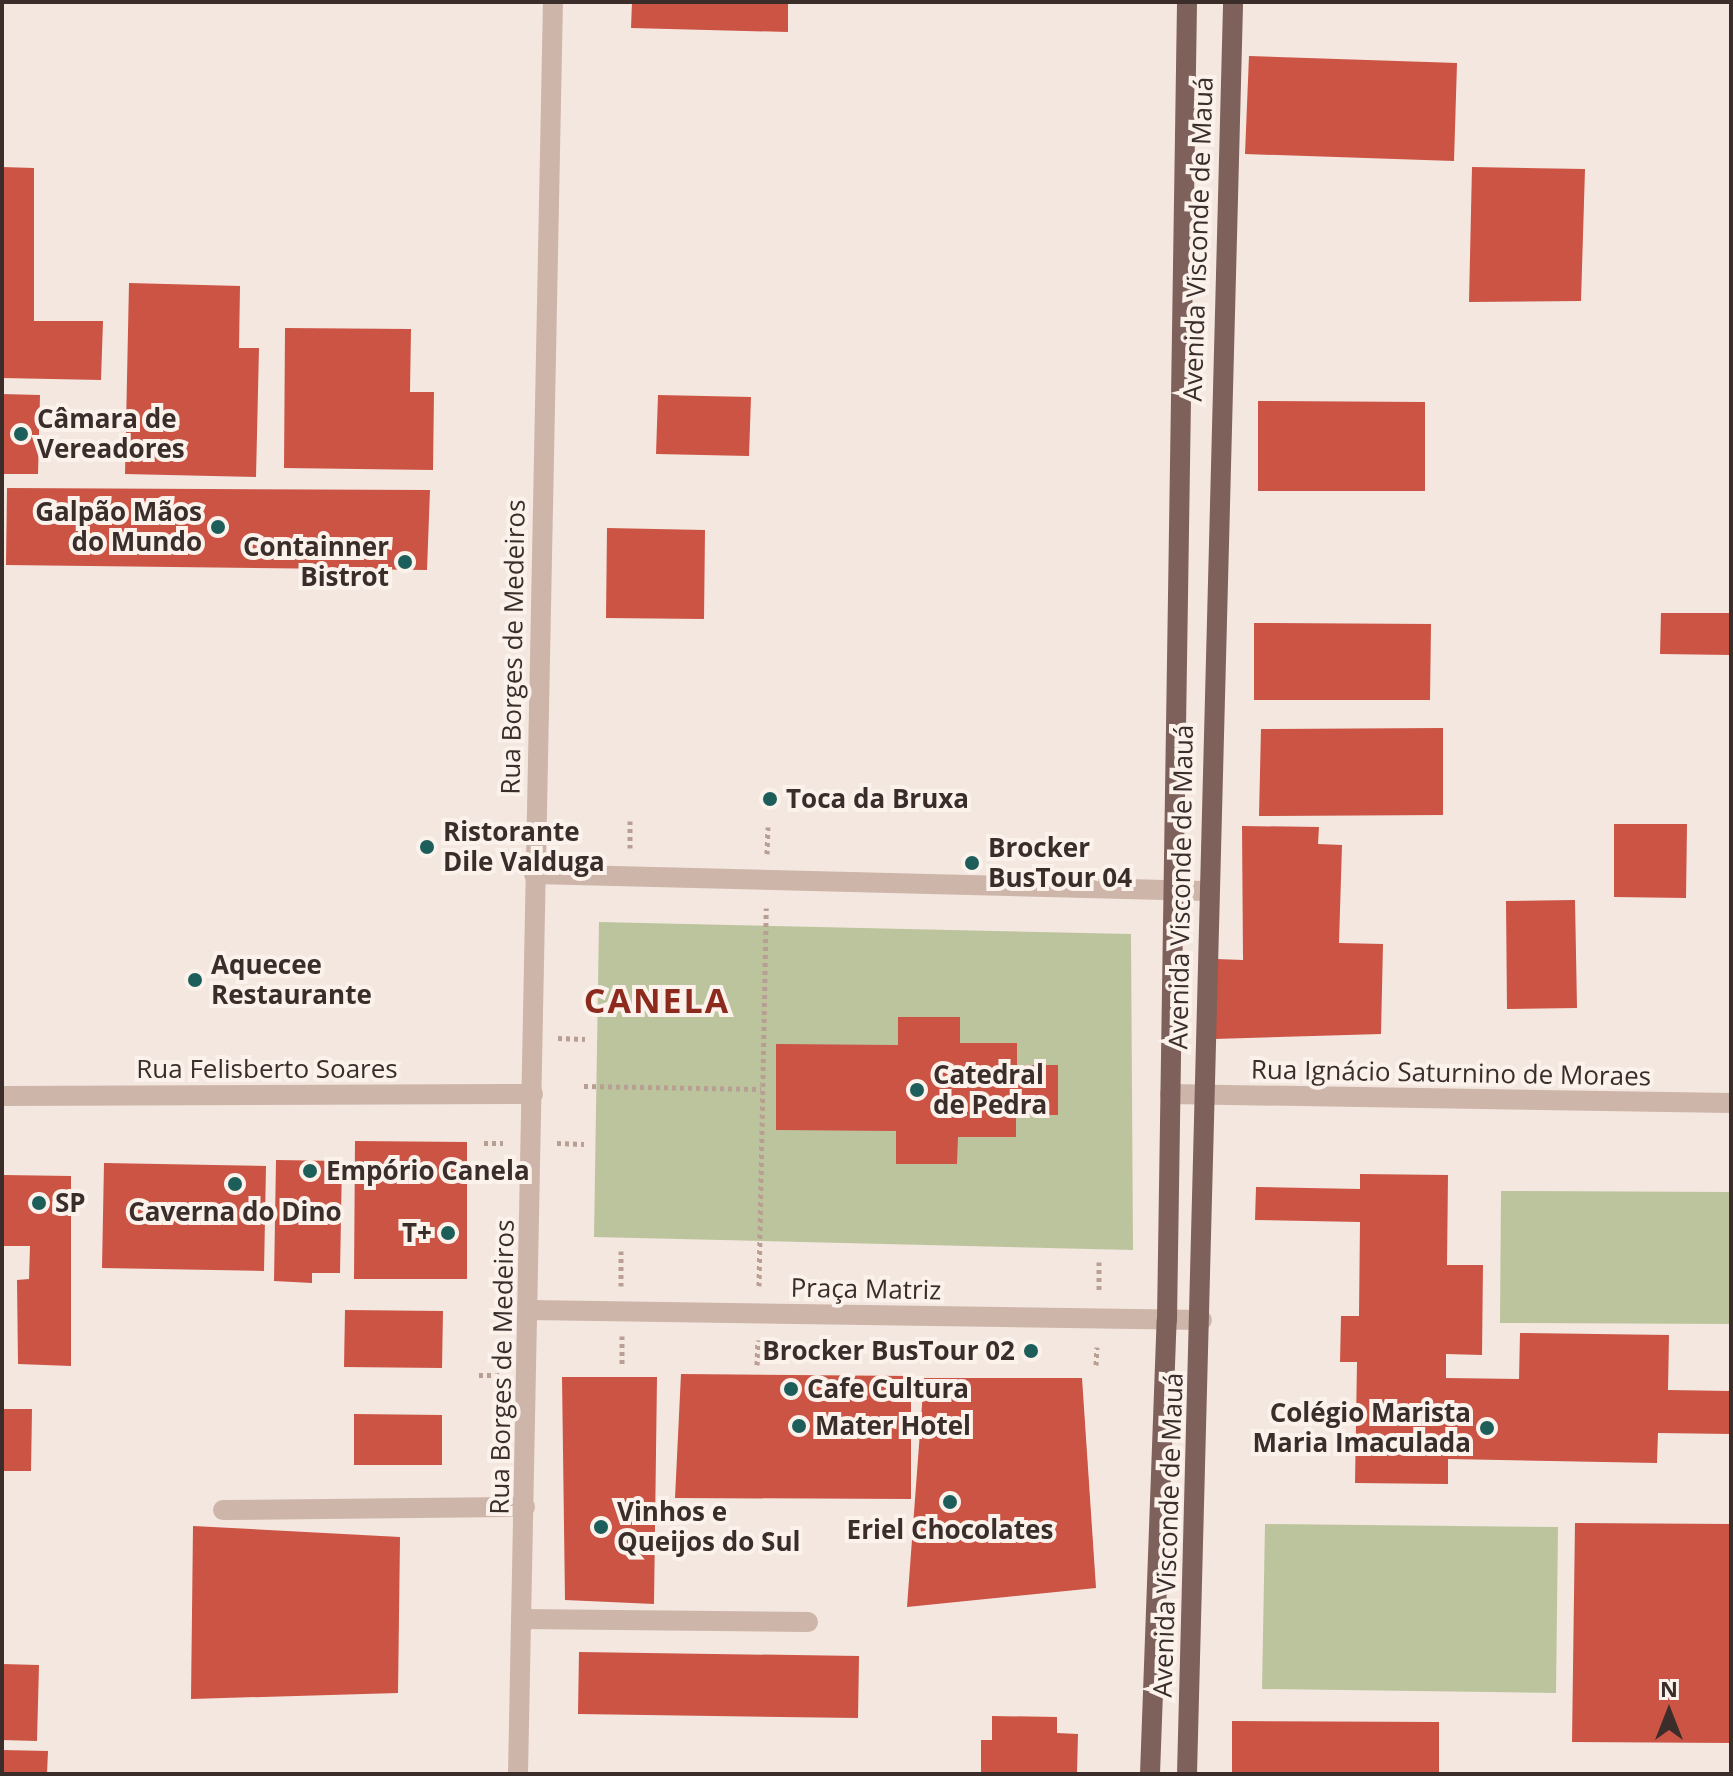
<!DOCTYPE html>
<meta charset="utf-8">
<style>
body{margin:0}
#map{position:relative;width:1733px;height:1776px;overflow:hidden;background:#f4e7df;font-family:"Open Sans",sans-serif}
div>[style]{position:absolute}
.green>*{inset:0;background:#bcc49d}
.building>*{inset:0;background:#cb5445}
.path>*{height:5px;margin-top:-2.5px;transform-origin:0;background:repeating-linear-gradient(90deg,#b99f93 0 4px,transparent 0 8px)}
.minor>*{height:20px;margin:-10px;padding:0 10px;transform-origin:10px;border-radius:10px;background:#cdb5a9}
.major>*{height:20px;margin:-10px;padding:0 10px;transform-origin:10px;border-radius:10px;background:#7d615a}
.dots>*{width:22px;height:22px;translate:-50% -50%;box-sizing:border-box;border:4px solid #fbf2ec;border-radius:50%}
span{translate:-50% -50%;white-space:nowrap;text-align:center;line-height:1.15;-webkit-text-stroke:8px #fbf2ec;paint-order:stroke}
.street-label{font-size:26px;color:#3a2d2a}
.poi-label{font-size:26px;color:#3a2d2a;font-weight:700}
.left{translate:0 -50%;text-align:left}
.right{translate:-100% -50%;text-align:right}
.district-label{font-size:34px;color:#8d2a1e;font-weight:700;letter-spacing:2px}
.frame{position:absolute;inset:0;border:4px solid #3a2d2a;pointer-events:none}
.north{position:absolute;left:1629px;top:1672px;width:80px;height:80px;-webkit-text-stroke:6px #fbf2ec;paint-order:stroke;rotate:0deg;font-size:22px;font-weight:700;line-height:32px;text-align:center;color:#3a2d2a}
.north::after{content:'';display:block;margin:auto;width:28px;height:36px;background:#3a2d2a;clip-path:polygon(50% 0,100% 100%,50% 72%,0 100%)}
</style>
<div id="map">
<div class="green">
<i style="clip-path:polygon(599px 922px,1131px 934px,1133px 1250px,594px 1237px)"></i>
<i style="clip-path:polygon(1501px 1191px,1731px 1192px,1731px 1324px,1500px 1323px)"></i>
<i style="clip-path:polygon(1265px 1524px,1558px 1527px,1556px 1693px,1262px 1689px)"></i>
</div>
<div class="building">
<i style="clip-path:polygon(632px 2px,788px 2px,788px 32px,631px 28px)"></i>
<i style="clip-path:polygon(1249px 56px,1457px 63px,1454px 161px,1245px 154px)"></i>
<i style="clip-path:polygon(2px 167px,34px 168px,34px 321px,103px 321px,101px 380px,2px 378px)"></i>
<i style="clip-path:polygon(1472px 167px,1585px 169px,1581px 301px,1469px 302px)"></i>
<i style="clip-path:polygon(129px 283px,240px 286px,239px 348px,259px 348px,256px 477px,125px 474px)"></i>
<i style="clip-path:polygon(285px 328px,411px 329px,410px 392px,434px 392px,433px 470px,284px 468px)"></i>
<i style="clip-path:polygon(2px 394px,40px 395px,38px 474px,2px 474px)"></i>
<i style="clip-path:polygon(658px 395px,751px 397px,749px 456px,656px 454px)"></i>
<i style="clip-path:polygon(1258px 401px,1425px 402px,1425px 491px,1258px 491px)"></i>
<i style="clip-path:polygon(7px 488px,430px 490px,427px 570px,6px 565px)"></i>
<i style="clip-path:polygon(607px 528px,705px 530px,704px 619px,606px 618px)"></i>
<i style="clip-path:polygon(1661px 613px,1731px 613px,1731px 655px,1660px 654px)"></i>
<i style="clip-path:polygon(1254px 623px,1431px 624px,1430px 700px,1254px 700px)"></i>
<i style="clip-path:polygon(1443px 728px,1443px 815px,1259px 816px,1261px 729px)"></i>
<i style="clip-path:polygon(1614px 824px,1687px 824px,1686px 898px,1614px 897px)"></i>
<i style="clip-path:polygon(1242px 826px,1319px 827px,1318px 844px,1342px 845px,1339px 943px,1383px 944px,1381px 1034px,1214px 1039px,1216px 959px,1243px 960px)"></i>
<i style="clip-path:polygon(1575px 900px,1577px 1008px,1507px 1009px,1506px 901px)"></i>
<i style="clip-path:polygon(898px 1017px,960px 1017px,960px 1043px,1017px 1043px,1017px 1065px,1058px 1065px,1058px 1115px,1016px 1115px,1016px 1137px,958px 1137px,957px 1164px,896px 1164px,896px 1131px,776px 1130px,776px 1044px,898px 1045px)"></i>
<i style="clip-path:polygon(355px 1141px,467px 1142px,467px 1279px,354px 1279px)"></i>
<i style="clip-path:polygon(276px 1160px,342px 1161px,340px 1273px,312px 1273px,312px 1283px,274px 1281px)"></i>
<i style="clip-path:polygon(104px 1163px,266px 1166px,264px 1271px,102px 1268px)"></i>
<i style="clip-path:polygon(1360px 1174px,1448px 1175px,1447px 1265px,1483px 1265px,1482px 1355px,1446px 1354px,1446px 1378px,1519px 1379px,1520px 1333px,1669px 1335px,1668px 1390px,1731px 1391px,1731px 1434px,1658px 1433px,1657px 1463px,1448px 1459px,1448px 1484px,1355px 1483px,1357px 1362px,1340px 1362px,1341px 1316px,1359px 1316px,1360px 1222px,1255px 1220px,1256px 1187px,1360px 1189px)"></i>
<i style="clip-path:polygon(4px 1175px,71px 1176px,71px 1366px,18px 1364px,17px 1280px,29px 1279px,30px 1246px,4px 1246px)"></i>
<i style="clip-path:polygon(345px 1310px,443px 1311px,442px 1368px,344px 1367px)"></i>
<i style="clip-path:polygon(681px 1374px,911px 1376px,911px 1499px,675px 1498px)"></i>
<i style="clip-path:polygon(562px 1377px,657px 1377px,654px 1604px,565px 1600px)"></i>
<i style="clip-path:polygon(924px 1378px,1082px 1378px,1096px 1588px,907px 1607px)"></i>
<i style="clip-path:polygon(2px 1409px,32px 1409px,31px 1471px,2px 1471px)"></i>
<i style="clip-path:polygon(354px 1414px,442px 1415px,442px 1465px,354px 1465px)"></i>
<i style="clip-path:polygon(1575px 1523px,1731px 1524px,1731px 1743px,1572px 1742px)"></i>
<i style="clip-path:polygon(193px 1526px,400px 1537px,398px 1693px,191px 1699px)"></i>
<i style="clip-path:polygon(579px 1652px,859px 1656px,858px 1718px,578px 1714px)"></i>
<i style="clip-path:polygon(2px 1664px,39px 1665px,37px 1741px,2px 1740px)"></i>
<i style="clip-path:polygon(992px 1716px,1057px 1717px,1057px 1733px,1078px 1734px,1077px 1774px,981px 1774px,981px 1740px,992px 1740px)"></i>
<i style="clip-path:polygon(1232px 1721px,1439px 1722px,1439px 1774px,1232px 1774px)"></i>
<i style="clip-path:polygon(2px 1750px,48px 1751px,47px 1774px,2px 1774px)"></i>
</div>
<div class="path">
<i style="left:630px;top:821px;width:27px;rotate:90deg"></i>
<i style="left:1079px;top:838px;width:22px;rotate:87deg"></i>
<i style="left:767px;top:854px;width:27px;rotate:-88deg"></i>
<i style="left:558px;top:1038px;width:27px;rotate:2deg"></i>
<i style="left:584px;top:1086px;width:177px;rotate:1deg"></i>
<i style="left:484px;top:1143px;width:19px"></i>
<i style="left:557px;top:1143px;width:27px;rotate:2deg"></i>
<i style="left:621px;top:1251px;width:35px;rotate:90deg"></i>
<i style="left:1099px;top:1262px;width:31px;rotate:90deg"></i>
<i style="left:759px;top:1286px;width:378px;rotate:-88.9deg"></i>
<i style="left:622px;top:1336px;width:29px;rotate:90deg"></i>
<i style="left:757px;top:1365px;width:25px;rotate:-88deg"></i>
<i style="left:1096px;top:1365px;width:18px;rotate:-87deg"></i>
<i style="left:479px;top:1375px;width:20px"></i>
</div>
<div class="minor">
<i style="left:534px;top:874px;width:671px;rotate:1.45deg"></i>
<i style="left:1170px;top:1094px;width:561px;rotate:0.92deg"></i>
<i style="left:2px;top:1096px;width:531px;rotate:-0.22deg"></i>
<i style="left:529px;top:1310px;width:673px;rotate:0.85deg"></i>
<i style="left:223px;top:1510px;width:302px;rotate:-0.6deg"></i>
<i style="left:521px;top:1619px;width:287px;rotate:0.6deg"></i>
<i style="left:518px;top:1774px;width:1772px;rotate:-88.87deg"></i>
</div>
<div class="major">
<i style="left:1150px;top:1774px;width:454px;rotate:-87.9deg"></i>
<i style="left:1167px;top:1320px;width:1318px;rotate:-89.13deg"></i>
<i style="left:1187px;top:1774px;width:1773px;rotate:-88.51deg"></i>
</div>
<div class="dots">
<i style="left:21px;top:434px;background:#1d5e5a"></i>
<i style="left:218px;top:527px;background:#1d5e5a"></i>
<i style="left:405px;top:562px;background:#1d5e5a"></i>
<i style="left:770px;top:799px;background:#1d5e5a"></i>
<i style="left:427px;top:847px;background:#1d5e5a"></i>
<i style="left:972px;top:863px;background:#1d5e5a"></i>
<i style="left:195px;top:980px;background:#1d5e5a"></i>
<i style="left:917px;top:1090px;background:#1d5e5a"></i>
<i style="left:310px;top:1171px;background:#1d5e5a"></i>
<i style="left:235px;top:1184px;background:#1d5e5a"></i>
<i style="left:39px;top:1203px;background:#1d5e5a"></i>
<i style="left:448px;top:1233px;background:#1d5e5a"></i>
<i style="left:1031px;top:1351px;background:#1d5e5a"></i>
<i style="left:791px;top:1389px;background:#1d5e5a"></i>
<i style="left:799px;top:1426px;background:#1d5e5a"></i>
<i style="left:1487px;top:1428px;background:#1d5e5a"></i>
<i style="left:950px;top:1502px;background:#1d5e5a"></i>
<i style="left:601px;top:1527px;background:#1d5e5a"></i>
</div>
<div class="street-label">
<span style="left:1198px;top:239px;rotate:-88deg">Avenida Visconde de Mauá</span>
<span style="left:513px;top:647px;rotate:-89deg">Rua Borges de Medeiros</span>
<span style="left:1181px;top:887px;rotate:-89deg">Avenida Visconde de Mauá</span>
<span style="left:267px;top:1069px">Rua Felisberto Soares</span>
<span style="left:1451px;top:1073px;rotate:1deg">Rua Ignácio Saturnino de Moraes</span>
<span style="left:866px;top:1289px;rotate:1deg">Praça Matriz</span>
<span style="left:502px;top:1367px;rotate:-89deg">Rua Borges de Medeiros</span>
<span style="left:1168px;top:1535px;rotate:-88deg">Avenida Visconde de Mauá</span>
</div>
<div class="poi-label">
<span class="left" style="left:37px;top:434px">Câmara de<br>Vereadores</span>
<span class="right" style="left:202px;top:527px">Galpão Mãos<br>do Mundo</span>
<span class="right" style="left:389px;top:562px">Containner<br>Bistrot</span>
<span class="left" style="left:786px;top:799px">Toca da Bruxa</span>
<span class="left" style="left:443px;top:847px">Ristorante<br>Dile Valduga</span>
<span class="left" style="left:988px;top:863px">Brocker<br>BusTour 04</span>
<span class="left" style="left:211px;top:980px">Aquecee<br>Restaurante</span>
<span class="left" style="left:933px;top:1090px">Catedral<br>de Pedra</span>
<span class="left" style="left:326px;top:1171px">Empório Canela</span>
<span class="left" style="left:55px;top:1203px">SP</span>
<span style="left:235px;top:1212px">Caverna do Dino</span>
<span class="right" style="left:432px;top:1233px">T+</span>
<span class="right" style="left:1015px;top:1351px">Brocker BusTour 02</span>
<span class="left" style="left:807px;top:1389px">Cafe Cultura</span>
<span class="right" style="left:1471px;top:1428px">Colégio Marista<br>Maria Imaculada</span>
<span class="left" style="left:815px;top:1426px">Mater Hotel</span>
<span class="left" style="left:617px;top:1527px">Vinhos e<br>Queijos do Sul</span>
<span style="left:950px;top:1530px">Eriel Chocolates</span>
</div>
<div class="district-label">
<span style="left:657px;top:1001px">CANELA</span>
</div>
<div class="frame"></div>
<div class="north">N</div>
</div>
